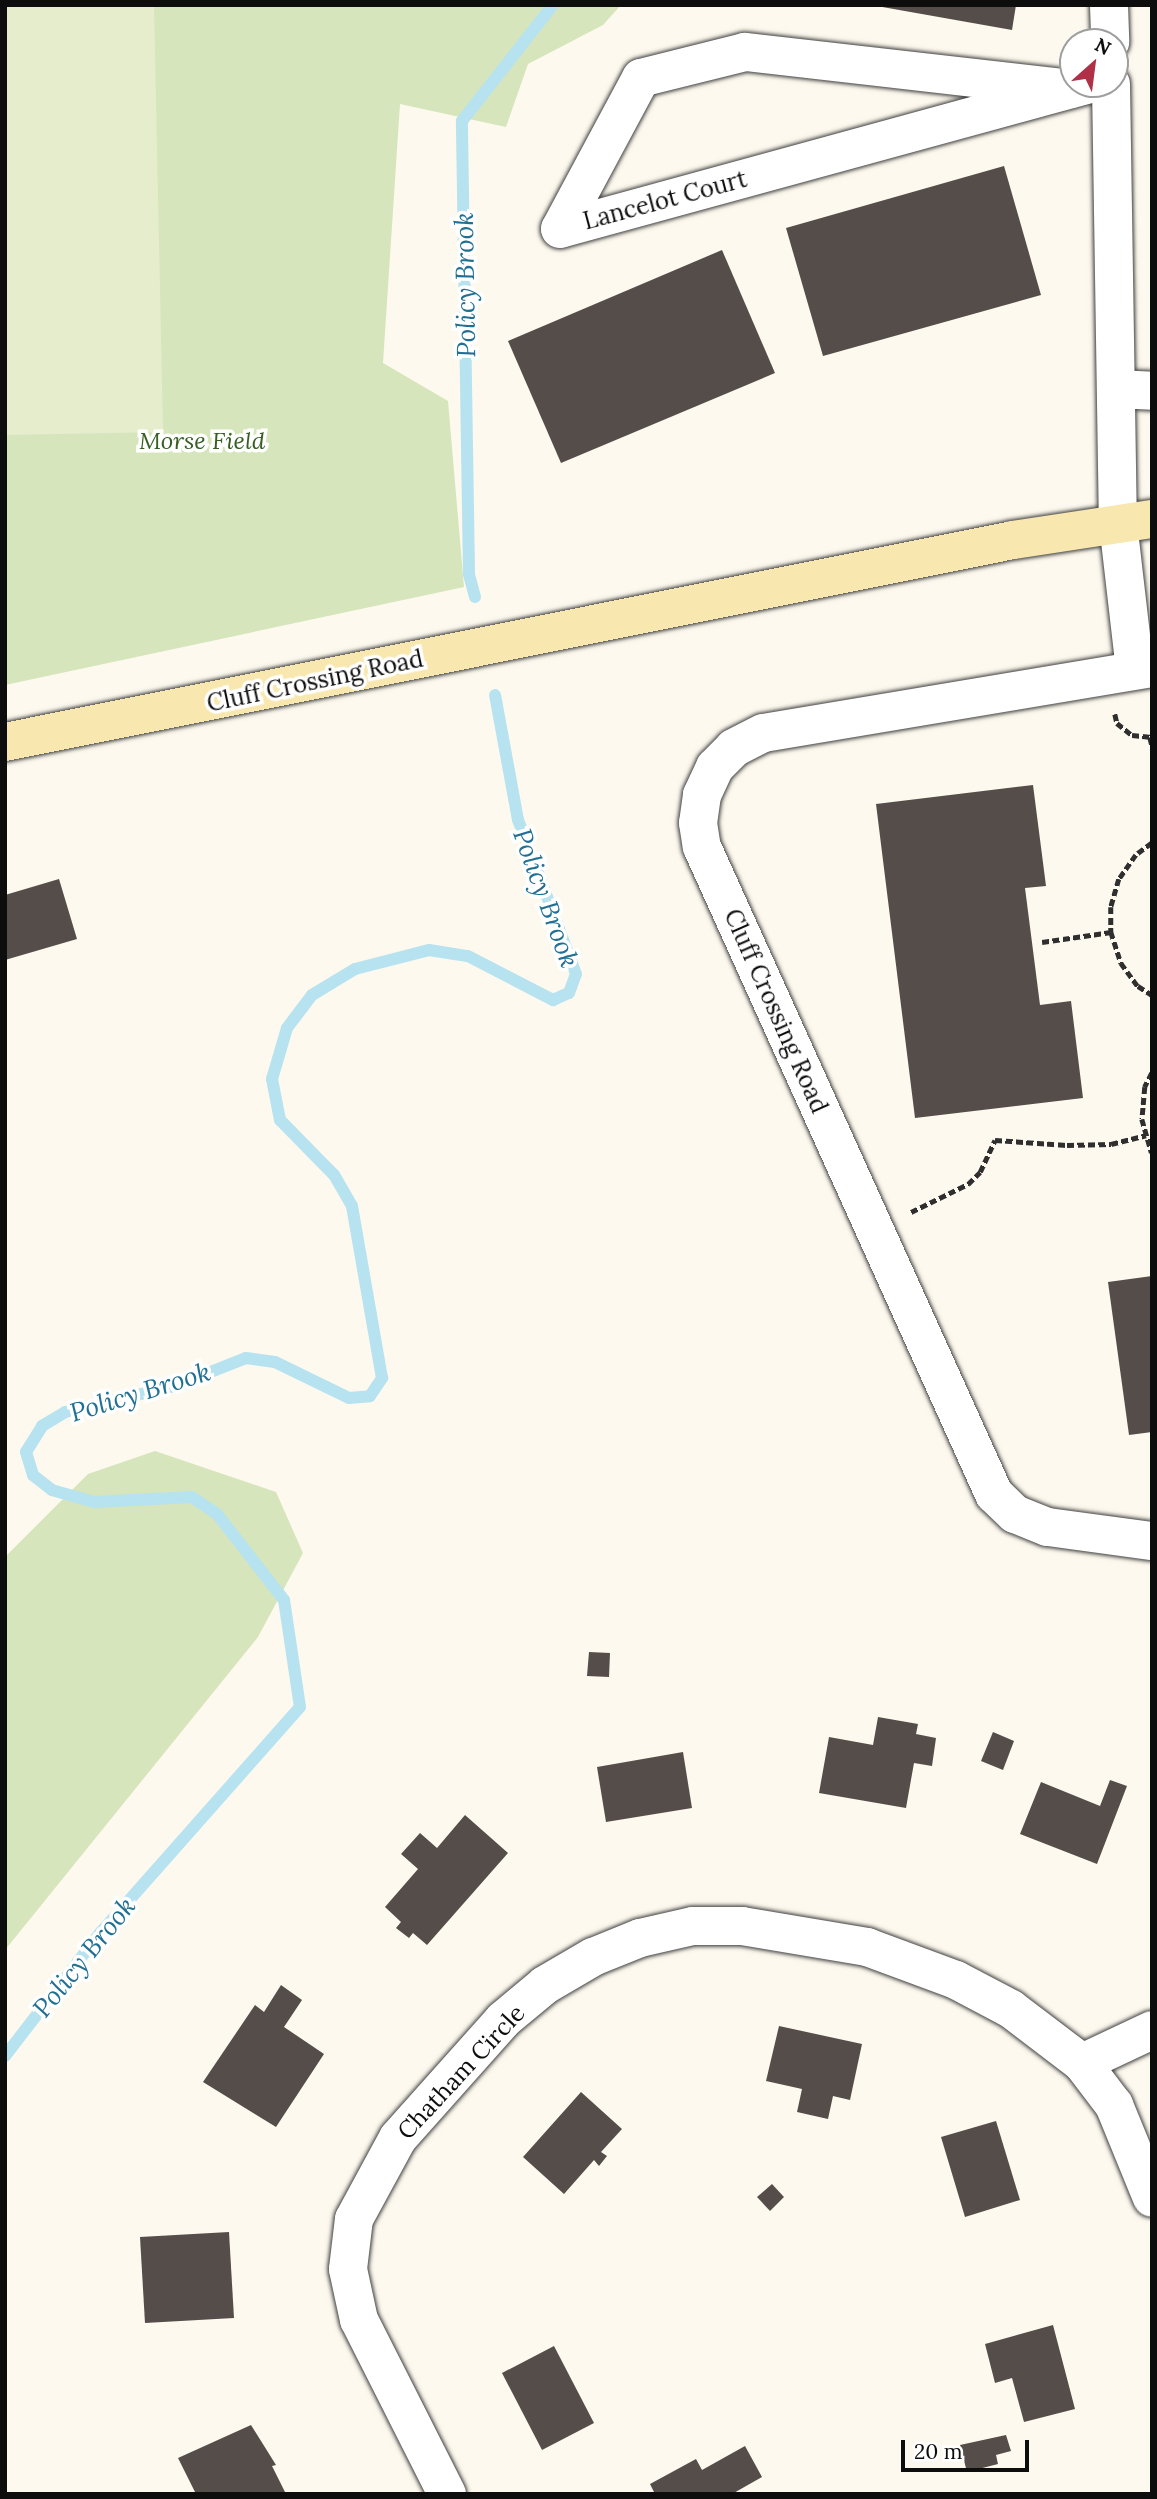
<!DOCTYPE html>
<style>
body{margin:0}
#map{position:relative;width:1157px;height:2499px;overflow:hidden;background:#fdf9ee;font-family:Lora,serif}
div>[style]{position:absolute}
.green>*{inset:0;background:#d6e5bb}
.pitch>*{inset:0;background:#e6edcc}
.stream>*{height:12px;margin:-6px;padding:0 6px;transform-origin:6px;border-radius:6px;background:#b7e2f0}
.building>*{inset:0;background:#554d4a}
.path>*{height:4.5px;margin-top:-2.25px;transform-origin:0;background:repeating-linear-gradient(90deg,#2f2f2f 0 7px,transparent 0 10.5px)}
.roads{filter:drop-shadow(0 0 2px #404040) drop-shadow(0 0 2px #404040)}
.street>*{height:38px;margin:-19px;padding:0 19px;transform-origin:19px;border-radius:19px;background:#fff}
.secondary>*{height:38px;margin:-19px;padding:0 19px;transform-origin:19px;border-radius:19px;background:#f8e7af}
span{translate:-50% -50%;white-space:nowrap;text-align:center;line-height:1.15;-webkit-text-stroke:7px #fff;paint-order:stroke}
.street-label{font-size:24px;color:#0d0d0d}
.park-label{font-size:24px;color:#375f23;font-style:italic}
.water-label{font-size:26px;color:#217093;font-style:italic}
.frame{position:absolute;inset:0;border:7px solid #0d0d0d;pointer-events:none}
.north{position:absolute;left:1059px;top:28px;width:70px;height:70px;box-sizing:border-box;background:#fff;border:2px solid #9e9e9e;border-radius:50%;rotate:28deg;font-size:19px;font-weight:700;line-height:28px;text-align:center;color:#0d0d0d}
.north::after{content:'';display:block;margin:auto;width:24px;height:32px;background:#b03147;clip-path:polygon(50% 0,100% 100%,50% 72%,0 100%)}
.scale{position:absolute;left:901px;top:2440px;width:128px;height:32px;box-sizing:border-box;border:4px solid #0d0d0d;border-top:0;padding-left:9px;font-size:21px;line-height:24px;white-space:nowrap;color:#0d0d0d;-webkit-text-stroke:5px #fff;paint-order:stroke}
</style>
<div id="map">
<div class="green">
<i style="clip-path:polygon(5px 5px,621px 5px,603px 25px,528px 64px,506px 127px,400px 104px,383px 363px,448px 401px,464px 587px,5px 685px)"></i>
<i style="clip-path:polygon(155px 1451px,276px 1492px,303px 1553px,258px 1637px,5px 1950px,5px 1557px,88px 1474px)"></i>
</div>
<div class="pitch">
<i style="clip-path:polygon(5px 5px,154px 5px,163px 432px,5px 435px)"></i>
</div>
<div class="stream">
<i style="left:475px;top:597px;width:24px;rotate:-105deg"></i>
<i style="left:469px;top:574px;width:453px;rotate:-90.9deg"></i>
<i style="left:462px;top:121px;width:147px;rotate:-51.9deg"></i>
<i style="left:5px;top:2056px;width:157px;rotate:-52.3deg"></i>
<i style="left:101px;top:1932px;width:300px;rotate:-48.5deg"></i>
<i style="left:300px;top:1707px;width:108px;rotate:-98.5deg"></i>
<i style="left:284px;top:1600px;width:109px;rotate:-127.9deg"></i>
<i style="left:217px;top:1514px;width:30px;rotate:-146deg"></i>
<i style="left:192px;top:1497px;width:98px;rotate:177.1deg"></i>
<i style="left:94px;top:1502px;width:44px;rotate:-164.1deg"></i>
<i style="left:52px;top:1490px;width:24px;rotate:-142deg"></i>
<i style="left:33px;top:1475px;width:24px;rotate:-107deg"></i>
<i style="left:26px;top:1452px;width:31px;rotate:-58deg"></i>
<i style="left:42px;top:1426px;width:27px;rotate:-31deg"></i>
<i style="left:65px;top:1412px;width:113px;rotate:-13.3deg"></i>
<i style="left:175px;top:1386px;width:76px;rotate:-21.5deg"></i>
<i style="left:246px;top:1358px;width:29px;rotate:8deg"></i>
<i style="left:275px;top:1362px;width:82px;rotate:25.9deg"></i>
<i style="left:349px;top:1398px;width:21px;rotate:-5deg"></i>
<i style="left:370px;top:1396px;width:22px;rotate:-56deg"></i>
<i style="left:382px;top:1378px;width:175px;rotate:-99.9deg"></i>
<i style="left:352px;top:1206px;width:36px;rotate:-120deg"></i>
<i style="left:334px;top:1175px;width:77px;rotate:-134.5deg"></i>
<i style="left:280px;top:1120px;width:42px;rotate:-101deg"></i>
<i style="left:272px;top:1079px;width:53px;rotate:-73.6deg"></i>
<i style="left:287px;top:1028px;width:41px;rotate:-52.9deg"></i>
<i style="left:312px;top:995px;width:50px;rotate:-31.2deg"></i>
<i style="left:355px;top:969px;width:76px;rotate:-14.4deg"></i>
<i style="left:429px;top:950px;width:39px;rotate:9deg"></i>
<i style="left:468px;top:956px;width:96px;rotate:27.4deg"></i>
<i style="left:553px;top:1000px;width:17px;rotate:-24deg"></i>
<i style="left:569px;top:993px;width:20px;rotate:-70deg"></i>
<i style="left:576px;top:974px;width:165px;rotate:-110.6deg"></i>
<i style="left:518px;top:820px;width:127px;rotate:-100.4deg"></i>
</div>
<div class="building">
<i style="clip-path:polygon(871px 5px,1016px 5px,1012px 30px)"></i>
<i style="clip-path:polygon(1004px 166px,1041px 295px,823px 356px,786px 228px)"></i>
<i style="clip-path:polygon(722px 250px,775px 373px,561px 463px,508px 341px)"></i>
<i style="clip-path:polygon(1033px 785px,1046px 886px,1025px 888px,1040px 1005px,1071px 1001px,1083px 1098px,915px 1118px,876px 804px)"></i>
<i style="clip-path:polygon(59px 879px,77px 939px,5px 960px,5px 895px)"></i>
<i style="clip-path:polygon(1152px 1276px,1152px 1432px,1129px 1435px,1108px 1282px)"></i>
<i style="clip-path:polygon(589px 1652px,610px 1653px,609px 1677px,587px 1676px)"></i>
<i style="clip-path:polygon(878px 1717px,918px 1724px,916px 1734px,936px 1738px,932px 1766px,914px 1763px,906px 1808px,819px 1793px,829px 1737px,873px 1745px)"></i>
<i style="clip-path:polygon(993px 1732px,1014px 1741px,1003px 1770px,981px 1761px)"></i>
<i style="clip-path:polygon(683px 1752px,692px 1808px,606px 1822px,597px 1767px)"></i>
<i style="clip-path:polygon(1110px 1780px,1127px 1786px,1097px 1864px,1020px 1834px,1041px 1782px,1100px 1806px)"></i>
<i style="clip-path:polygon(465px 1815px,508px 1853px,427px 1945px,413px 1933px,409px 1938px,396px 1928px,401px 1922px,385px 1907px,418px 1869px,401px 1854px,420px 1833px,437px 1848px)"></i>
<i style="clip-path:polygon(281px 1985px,302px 2000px,284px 2027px,324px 2054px,276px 2127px,203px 2082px,255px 2005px,264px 2012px)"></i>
<i style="clip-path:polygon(779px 2026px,862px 2044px,850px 2100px,833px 2096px,828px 2119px,797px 2112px,802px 2089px,766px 2081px)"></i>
<i style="clip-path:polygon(581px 2092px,622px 2129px,601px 2152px,607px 2156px,599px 2166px,594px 2160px,564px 2194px,523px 2157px)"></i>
<i style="clip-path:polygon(996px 2121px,1020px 2200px,965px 2217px,941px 2137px)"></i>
<i style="clip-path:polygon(772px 2184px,784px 2197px,770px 2211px,757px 2197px)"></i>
<i style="clip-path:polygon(229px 2232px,234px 2318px,145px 2323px,140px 2237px)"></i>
<i style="clip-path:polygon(1053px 2325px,1075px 2409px,1024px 2422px,1012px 2378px,995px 2383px,985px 2344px)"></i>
<i style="clip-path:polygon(554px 2346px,594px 2423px,542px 2450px,502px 2373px)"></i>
<i style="clip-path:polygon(251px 2425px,276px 2465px,272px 2466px,286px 2494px,196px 2494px,178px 2458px)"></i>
<i style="clip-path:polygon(1006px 2435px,1011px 2451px,996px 2455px,998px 2464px,967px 2472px,960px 2445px)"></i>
<i style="clip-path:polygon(745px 2446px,762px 2477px,732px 2494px,655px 2494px,650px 2484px,696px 2459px,702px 2470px)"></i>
</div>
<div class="path">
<i style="left:1115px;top:714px;width:9px;rotate:77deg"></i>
<i style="left:1117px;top:723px;width:19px;rotate:39deg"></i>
<i style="left:1132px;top:735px;width:20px;rotate:6deg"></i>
<i style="left:1150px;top:737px;width:8px;rotate:76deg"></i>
<i style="left:1152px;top:843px;width:20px;rotate:143deg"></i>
<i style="left:1136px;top:855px;width:29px;rotate:125deg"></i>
<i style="left:1119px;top:879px;width:29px;rotate:106deg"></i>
<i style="left:1111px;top:907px;width:25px;rotate:90deg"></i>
<i style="left:1111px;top:932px;width:33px;rotate:72deg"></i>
<i style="left:1121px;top:963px;width:29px;rotate:54deg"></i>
<i style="left:1138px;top:986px;width:17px;rotate:33deg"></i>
<i style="left:1042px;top:942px;width:70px;rotate:-8.2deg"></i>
<i style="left:1152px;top:1073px;width:16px;rotate:117deg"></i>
<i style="left:1145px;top:1087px;width:32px;rotate:95deg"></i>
<i style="left:1142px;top:1119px;width:35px;rotate:74deg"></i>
<i style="left:911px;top:1212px;width:64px;rotate:-26.2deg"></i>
<i style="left:968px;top:1184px;width:17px;rotate:-45deg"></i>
<i style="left:980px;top:1172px;width:35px;rotate:-65deg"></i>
<i style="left:995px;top:1140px;width:72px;rotate:4deg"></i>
<i style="left:1067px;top:1145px;width:44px;rotate:-1.3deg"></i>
<i style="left:1111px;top:1144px;width:36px;rotate:-14deg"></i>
</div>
<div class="roads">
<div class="street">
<i style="left:1109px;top:5px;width:37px;rotate:88deg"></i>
<i style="left:1111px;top:84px;width:439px;rotate:89.1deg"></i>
<i style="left:1118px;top:523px;width:148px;rotate:83.4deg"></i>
<i style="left:1071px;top:89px;width:328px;rotate:-173.5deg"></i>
<i style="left:745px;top:52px;width:107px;rotate:166deg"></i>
<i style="left:641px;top:78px;width:171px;rotate:118.2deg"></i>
<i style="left:560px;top:229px;width:549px;rotate:-15.3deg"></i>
<i style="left:1117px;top:389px;width:35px;rotate:3deg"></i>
<i style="left:1152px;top:668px;width:394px;rotate:170.5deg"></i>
<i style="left:763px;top:733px;width:33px;rotate:153deg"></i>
<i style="left:734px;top:748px;width:27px;rotate:135deg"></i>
<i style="left:715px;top:767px;width:31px;rotate:115deg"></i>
<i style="left:702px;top:795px;width:28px;rotate:98deg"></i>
<i style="left:698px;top:823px;width:24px;rotate:81deg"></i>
<i style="left:702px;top:847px;width:710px;rotate:65.71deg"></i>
<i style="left:994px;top:1494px;width:29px;rotate:44deg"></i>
<i style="left:1015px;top:1514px;width:35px;rotate:22deg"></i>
<i style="left:1048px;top:1527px;width:105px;rotate:7.7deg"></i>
<i style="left:1082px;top:2063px;width:77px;rotate:-25.2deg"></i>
<i style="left:447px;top:2494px;width:195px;rotate:-116.8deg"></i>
<i style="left:359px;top:2320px;width:52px;rotate:-102.2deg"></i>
<i style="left:348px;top:2269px;width:50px;rotate:-83.2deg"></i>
<i style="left:354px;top:2219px;width:92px;rotate:-61.5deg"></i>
<i style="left:398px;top:2138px;width:158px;rotate:-48.3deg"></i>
<i style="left:503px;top:2020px;width:55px;rotate:-39.8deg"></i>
<i style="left:545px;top:1985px;width:56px;rotate:-30.3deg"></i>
<i style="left:593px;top:1957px;width:51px;rotate:-22deg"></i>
<i style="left:640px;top:1938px;width:54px;rotate:-12.8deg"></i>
<i style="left:693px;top:1926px;width:49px"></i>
<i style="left:742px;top:1926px;width:127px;rotate:9.5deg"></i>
<i style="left:867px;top:1947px;width:95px;rotate:20.3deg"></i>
<i style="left:956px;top:1980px;width:62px;rotate:27.8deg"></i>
<i style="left:1011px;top:2009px;width:89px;rotate:37.3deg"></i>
<i style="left:1082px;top:2063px;width:53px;rotate:52.7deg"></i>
<i style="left:1114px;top:2105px;width:100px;rotate:67.8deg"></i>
</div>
<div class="secondary">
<i style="left:5px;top:742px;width:1028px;rotate:-11.33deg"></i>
<i style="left:1013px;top:540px;width:141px;rotate:-8.6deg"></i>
</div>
</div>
<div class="street-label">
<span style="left:665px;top:200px;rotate:-15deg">Lancelot Court</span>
<span style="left:315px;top:681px;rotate:-12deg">Cluff Crossing Road</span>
<span style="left:776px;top:1011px;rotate:66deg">Cluff Crossing Road</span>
<span style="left:461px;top:2072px;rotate:-47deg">Chatham Circle</span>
</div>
<div class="park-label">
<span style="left:202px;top:441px">Morse Field</span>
</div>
<div class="water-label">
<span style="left:465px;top:285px;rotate:-91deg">Policy Brook</span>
<span style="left:546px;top:898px;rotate:70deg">Policy Brook</span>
<span style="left:140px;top:1392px;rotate:-17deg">Policy Brook</span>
<span style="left:84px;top:1957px;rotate:-51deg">Policy Brook</span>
</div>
<div class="frame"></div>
<div class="north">N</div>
<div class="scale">20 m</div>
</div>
